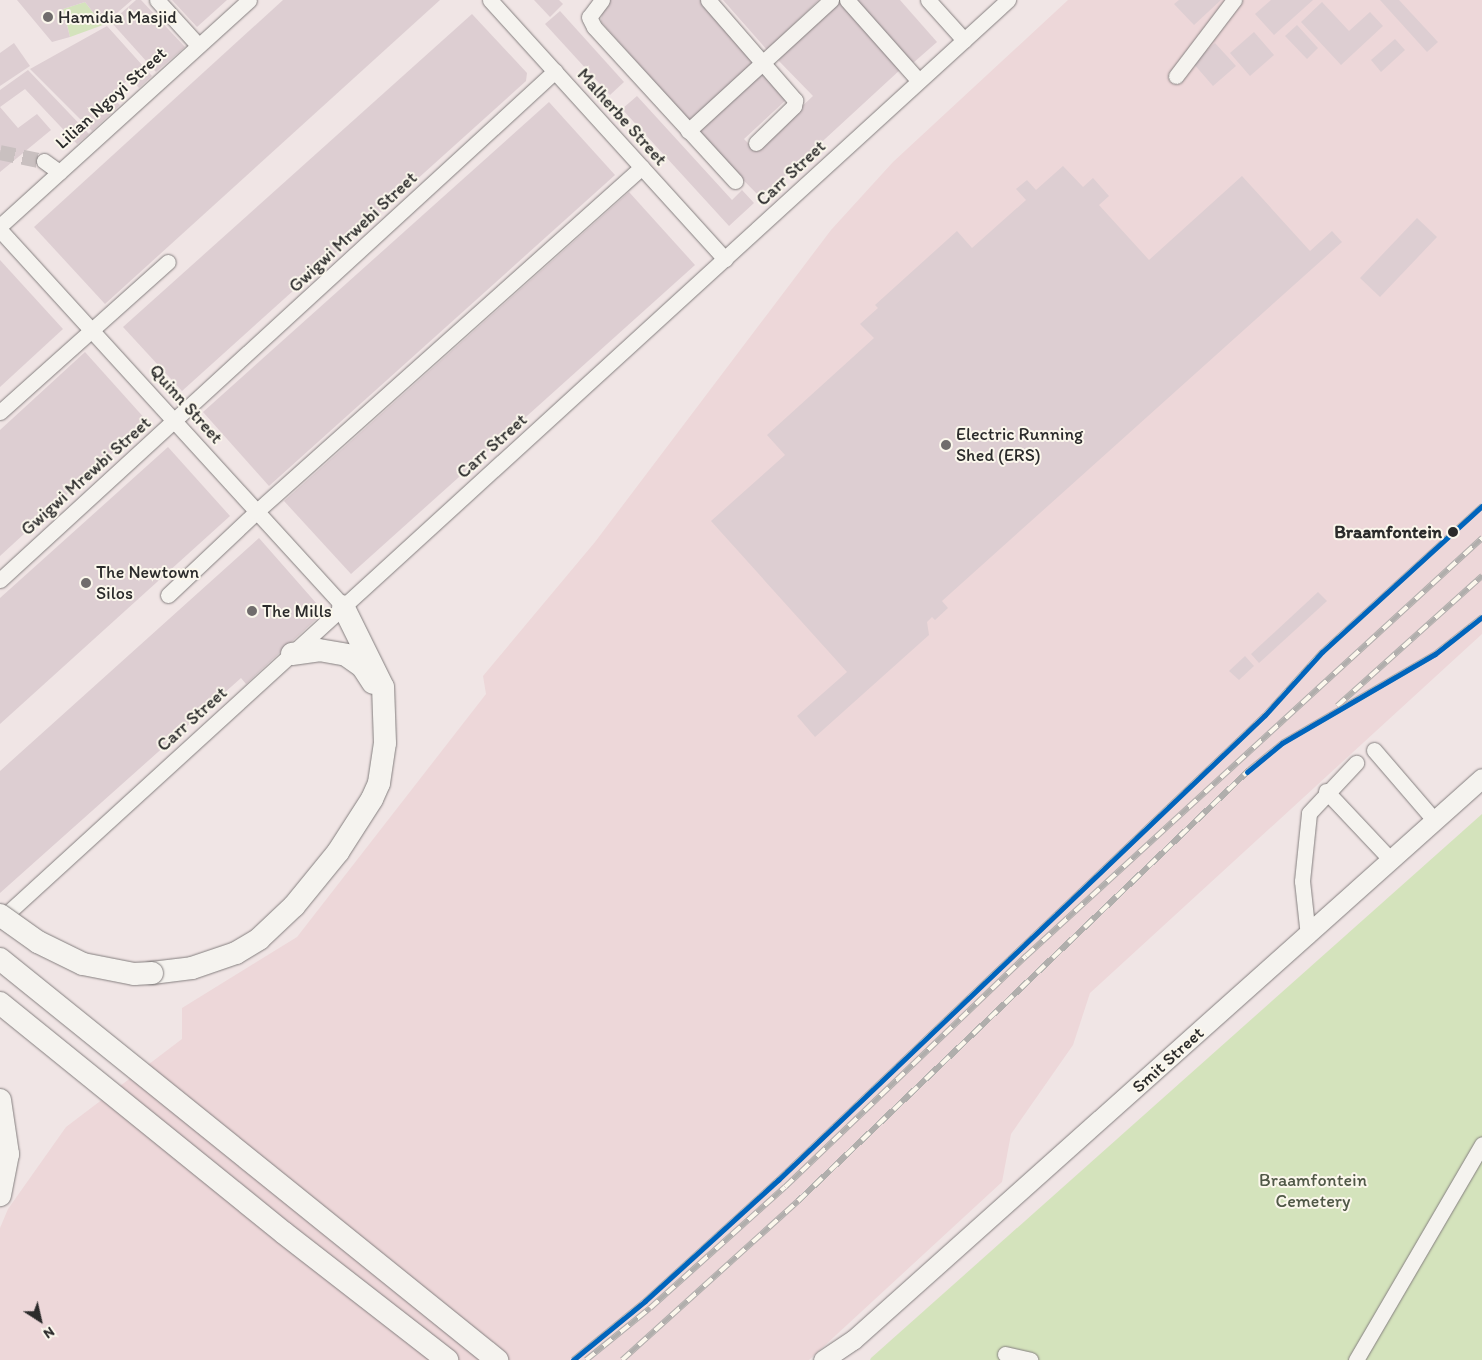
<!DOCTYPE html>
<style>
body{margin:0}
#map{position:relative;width:1482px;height:1360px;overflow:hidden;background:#f0e5e5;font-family:Itim,sans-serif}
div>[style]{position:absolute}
.built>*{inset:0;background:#edd7d9}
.green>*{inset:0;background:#d4e3bc}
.building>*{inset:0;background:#ddced2}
.minor-tunnel>*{height:15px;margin-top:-7.5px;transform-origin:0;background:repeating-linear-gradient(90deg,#c9c0c0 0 15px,transparent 0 23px)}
.roads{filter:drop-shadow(0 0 1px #847f7f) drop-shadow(0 0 1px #847f7f)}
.minor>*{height:15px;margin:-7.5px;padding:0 7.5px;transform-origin:7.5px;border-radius:7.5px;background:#f5f3ef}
.major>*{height:19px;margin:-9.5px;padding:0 9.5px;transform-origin:9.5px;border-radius:9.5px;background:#f5f3ef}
.highway>*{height:22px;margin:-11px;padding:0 11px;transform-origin:11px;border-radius:11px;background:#f5f3ef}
.rail>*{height:5.5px;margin-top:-2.75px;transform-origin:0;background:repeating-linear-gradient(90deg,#fbf7ec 0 11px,#b0aeac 0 22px);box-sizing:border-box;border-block:1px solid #b0aeac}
.bridges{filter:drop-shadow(0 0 1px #847f7f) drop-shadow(0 0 1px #847f7f)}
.highway-bridge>*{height:22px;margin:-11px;padding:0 11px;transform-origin:11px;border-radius:11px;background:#f5f3ef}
.rail-1>*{height:5px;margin:-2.5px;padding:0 2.5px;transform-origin:2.5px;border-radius:2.5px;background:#0065bd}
.dots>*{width:14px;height:14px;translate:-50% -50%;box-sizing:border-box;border:2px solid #fbf7ec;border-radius:50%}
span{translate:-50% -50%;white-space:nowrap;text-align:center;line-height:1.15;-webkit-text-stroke:4px #fbf7ec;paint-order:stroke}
.poi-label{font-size:18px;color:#2b2b2b}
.left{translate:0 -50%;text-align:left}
.street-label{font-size:18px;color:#2b2b2b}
.stop-label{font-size:18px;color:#2b2b2b;font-weight:700}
.right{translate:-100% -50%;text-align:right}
.park-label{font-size:18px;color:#505847}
.north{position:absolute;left:15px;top:1295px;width:50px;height:50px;-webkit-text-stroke:4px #fbf7ec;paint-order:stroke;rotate:145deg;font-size:14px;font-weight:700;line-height:20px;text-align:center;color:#2b2b2b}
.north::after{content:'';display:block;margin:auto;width:18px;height:22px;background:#2b2b2b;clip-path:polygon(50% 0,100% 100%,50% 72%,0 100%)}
</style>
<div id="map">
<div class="built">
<i style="clip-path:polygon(1068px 0,1482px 0,1482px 634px,1090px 993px,1073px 1045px,1011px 1134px,1002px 1182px,809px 1360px,0 1360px,0 1228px,8px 1209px,66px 1127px,182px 1039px,182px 1008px,297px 937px,486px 694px,483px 676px,595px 542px,831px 230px,893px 162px)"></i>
</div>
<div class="green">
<i style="clip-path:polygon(85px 2px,103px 25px,70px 37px,63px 9px)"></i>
<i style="clip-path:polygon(1482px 814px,1482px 1360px,870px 1360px,871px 1358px)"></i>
</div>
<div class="building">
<i style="clip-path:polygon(17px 0,132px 0,103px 25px,85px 2px,63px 9px,70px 37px,52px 42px)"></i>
<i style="clip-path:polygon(136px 0,141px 0,185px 47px,156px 72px,111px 22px)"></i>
<i style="clip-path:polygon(172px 0,227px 0,197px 27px)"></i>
<i style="clip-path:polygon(283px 0,440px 0,105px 304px,34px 227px)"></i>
<i style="clip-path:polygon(534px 0,559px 0,563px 4px,550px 17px)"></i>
<i style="clip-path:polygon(610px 0,703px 0,755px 60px,698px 118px,688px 119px,601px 22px,602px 8px)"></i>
<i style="clip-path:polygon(723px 0,819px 0,767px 50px)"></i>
<i style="clip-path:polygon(855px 0,900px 0,937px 42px,913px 63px)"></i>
<i style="clip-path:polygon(1179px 0,1221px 0,1194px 25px,1174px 4px)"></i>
<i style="clip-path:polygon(1271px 0,1313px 0,1274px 35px,1255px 14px)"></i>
<i style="clip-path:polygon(1380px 0,1399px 0,1438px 42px,1427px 52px)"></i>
<i style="clip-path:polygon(841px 1px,901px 69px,761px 198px,697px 133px,762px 72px,787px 99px,744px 139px,755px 150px,813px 96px,778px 60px)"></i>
<i style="clip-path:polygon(1322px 2px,1349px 31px,1370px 12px,1383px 26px,1341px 65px,1301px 22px)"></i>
<i style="clip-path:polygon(560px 11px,624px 82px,610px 95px,545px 24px)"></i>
<i style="clip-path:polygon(472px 14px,527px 73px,526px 81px,182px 391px,123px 327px)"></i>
<i style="clip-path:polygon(1297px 25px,1318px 48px,1307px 59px,1285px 36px)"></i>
<i style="clip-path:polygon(107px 26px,152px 76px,139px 88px,130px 78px,110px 96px,120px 105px,92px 131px,30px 69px)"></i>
<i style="clip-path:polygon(1254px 32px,1274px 55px,1250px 76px,1230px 53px)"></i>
<i style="clip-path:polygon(1395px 39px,1405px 50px,1381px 72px,1371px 60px)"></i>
<i style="clip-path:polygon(14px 43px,30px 66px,0 86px,0 53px)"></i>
<i style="clip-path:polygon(1215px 43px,1236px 66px,1213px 86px,1193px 63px)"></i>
<i style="clip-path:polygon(28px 70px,89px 134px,77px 144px,25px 89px,0 107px,0 90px)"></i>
<i style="clip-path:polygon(637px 96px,732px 200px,742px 190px,754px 203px,729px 226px,622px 109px)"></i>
<i style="clip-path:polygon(549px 102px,615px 175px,269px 486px,203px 412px)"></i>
<i style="clip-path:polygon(0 107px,18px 128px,37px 114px,51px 130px,0 172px)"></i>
<i style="clip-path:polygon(1063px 166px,1083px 187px,1093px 178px,1109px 196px,1099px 205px,1149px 260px,1242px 176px,1310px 251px,1332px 231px,1342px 242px,942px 601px,948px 608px,935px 620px,932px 617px,927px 622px,929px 635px,815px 737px,797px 716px,847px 672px,711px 521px,785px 455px,767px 435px,874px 338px,860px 324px,878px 308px,875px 305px,957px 231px,972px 248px,1026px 200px,1016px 189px,1027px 180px,1036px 190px)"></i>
<i style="clip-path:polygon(629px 192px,695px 265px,351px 574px,284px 501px)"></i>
<i style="clip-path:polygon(1417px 218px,1437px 237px,1380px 297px,1360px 278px)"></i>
<i style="clip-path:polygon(0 260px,63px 329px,0 387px)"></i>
<i style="clip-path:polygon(85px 352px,147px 421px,0 556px,0 430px)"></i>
<i style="clip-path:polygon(168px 447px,230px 516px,0 724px,0 598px)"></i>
<i style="clip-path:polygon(259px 538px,324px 612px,246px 684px,241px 678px,0 893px,0 771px)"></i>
<i style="clip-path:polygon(1318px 592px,1327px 601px,1259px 663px,1251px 654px)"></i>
<i style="clip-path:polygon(1245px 656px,1254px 666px,1239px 680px,1229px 671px)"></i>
</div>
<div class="minor-tunnel">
<i style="left:0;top:152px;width:45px;rotate:11.6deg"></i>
</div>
<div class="roads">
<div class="minor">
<i style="left:157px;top:0;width:61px;rotate:47.7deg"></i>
<i style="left:490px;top:0;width:350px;rotate:47.8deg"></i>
<i style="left:602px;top:0;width:21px;rotate:127deg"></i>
<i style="left:589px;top:17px;width:11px;rotate:63deg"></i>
<i style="left:594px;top:27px;width:209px;rotate:47.5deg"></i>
<i style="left:708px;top:0;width:133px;rotate:49deg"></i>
<i style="left:795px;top:100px;width:6px;rotate:99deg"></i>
<i style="left:794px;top:106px;width:53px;rotate:135.8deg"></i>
<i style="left:847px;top:0;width:108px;rotate:48.4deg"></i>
<i style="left:928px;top:0;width:54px;rotate:48deg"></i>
<i style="left:1176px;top:76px;width:96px;rotate:-52.7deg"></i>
<i style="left:688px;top:131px;width:194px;rotate:-42.5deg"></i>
<i style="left:44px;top:161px;width:19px;rotate:36deg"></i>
<i style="left:0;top:226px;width:336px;rotate:-42.2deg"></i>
<i style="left:0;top:230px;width:509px;rotate:47.63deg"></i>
<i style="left:0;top:412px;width:225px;rotate:-41.8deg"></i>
<i style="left:0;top:580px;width:753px;rotate:-42.52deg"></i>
<i style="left:168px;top:595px;width:122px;rotate:-43.3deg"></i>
<i style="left:257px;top:511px;width:516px;rotate:-41.78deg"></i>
<i style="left:1374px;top:750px;width:94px;rotate:49.3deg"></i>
<i style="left:1326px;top:791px;width:96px;rotate:46.7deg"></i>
<i style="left:0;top:920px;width:1365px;rotate:-42.39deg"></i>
<i style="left:1308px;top:936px;width:55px;rotate:-96.2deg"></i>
<i style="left:1302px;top:881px;width:68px;rotate:-84.1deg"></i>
<i style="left:1309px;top:813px;width:69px;rotate:-46.8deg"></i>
<i style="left:1005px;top:1354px;width:26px;rotate:13deg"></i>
<i style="left:1356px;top:1360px;width:250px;rotate:-59.7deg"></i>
</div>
<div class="major">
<i style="left:823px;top:1360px;width:36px;rotate:-34deg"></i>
<i style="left:853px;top:1340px;width:843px;rotate:-41.78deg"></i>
</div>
<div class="highway">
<i style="left:292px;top:654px;width:27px;rotate:-8deg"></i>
<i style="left:319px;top:650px;width:27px;rotate:10deg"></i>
<i style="left:346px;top:655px;width:19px;rotate:35deg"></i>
<i style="left:362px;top:666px;width:20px;rotate:57deg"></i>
<i style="left:0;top:959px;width:639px;rotate:38.9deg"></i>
<i style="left:152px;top:973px;width:40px;rotate:-7.1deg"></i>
<i style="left:192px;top:968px;width:46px;rotate:-18.8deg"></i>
<i style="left:236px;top:953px;width:27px;rotate:-31deg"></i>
<i style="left:259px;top:939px;width:48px;rotate:-43.3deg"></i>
<i style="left:294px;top:906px;width:70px;rotate:-50.8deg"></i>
<i style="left:338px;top:852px;width:63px;rotate:-57.3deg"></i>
<i style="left:372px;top:799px;width:17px;rotate:-66deg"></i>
<i style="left:379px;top:783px;width:40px;rotate:-81.5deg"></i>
<i style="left:385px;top:743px;width:56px;rotate:-92deg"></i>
<i style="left:383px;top:687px;width:90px;rotate:-116.3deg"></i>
<i style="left:0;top:1003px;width:365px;rotate:39deg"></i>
<i style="left:284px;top:1233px;width:207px;rotate:37.9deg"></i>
<i style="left:0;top:1100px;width:55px;rotate:81.6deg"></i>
<i style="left:8px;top:1154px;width:42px;rotate:101deg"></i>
</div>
</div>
<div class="rail">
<i style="left:1337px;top:706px;width:195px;rotate:-41.9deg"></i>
<i style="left:573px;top:1360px;width:93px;rotate:-39.3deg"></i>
<i style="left:645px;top:1301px;width:180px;rotate:-42.3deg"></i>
<i style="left:778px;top:1180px;width:673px;rotate:-43.68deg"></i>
<i style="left:1265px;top:715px;width:85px;rotate:-47.9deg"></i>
<i style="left:1322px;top:652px;width:217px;rotate:-42.4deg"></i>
<i style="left:586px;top:1360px;width:82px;rotate:-39.1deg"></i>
<i style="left:650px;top:1308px;width:181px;rotate:-41.9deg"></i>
<i style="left:785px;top:1187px;width:334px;rotate:-43.8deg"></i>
<i style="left:1026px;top:956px;width:619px;rotate:-42.51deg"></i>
<i style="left:622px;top:1360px;width:237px;rotate:-42.1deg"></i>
<i style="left:798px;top:1201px;width:624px;rotate:-43.7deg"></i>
<i style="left:1249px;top:770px;width:43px;rotate:-39.3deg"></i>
<i style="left:1282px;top:743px;width:177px;rotate:-30.2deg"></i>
<i style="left:1435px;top:654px;width:60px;rotate:-38.2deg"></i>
</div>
<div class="bridges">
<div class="highway-bridge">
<i style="left:0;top:915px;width:47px;rotate:35.4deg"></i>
<i style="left:38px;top:942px;width:50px;rotate:26.1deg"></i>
<i style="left:83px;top:964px;width:52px;rotate:11.1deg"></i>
<i style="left:134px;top:974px;width:18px;rotate:-3deg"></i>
</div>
</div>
<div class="rail-1">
<i style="left:1247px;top:772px;width:45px;rotate:-39.6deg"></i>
<i style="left:1282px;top:743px;width:177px;rotate:-30.2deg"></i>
<i style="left:1435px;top:654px;width:60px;rotate:-38.2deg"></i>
<i style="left:573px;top:1360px;width:93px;rotate:-39.3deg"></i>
<i style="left:645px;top:1301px;width:180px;rotate:-42.3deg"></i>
<i style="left:778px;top:1180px;width:673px;rotate:-43.68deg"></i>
<i style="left:1265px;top:715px;width:85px;rotate:-47.9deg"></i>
<i style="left:1322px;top:652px;width:217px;rotate:-42.4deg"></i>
</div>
<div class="dots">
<i style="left:48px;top:17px;background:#706c6c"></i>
<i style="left:946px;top:445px;background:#706c6c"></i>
<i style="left:1453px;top:532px;background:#2b2b2b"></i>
<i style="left:86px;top:583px;background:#706c6c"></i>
<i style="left:252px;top:611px;background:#706c6c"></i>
</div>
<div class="poi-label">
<span class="left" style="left:58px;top:17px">Hamidia Masjid</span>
<span class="left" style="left:956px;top:445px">Electric Running<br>Shed (ERS)</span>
<span class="left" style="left:96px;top:583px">The Newtown<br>Silos</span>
<span class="left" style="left:262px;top:611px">The Mills</span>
</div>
<div class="street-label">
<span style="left:111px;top:98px;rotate:-42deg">Lilian Ngoyi Street</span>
<span style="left:622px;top:117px;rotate:48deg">Malherbe Street</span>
<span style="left:791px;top:173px;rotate:-43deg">Carr Street</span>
<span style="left:353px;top:232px;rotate:-43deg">Gwigwi Mrwebi Street</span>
<span style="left:186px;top:404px;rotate:48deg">Quinn Street</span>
<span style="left:492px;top:446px;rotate:-42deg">Carr Street</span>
<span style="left:86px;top:476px;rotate:-42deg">Gwigwi Mrewbi Street</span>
<span style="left:192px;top:719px;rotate:-42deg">Carr Street</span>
<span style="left:1168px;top:1060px;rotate:-42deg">Smit Street</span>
</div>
<div class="stop-label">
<span class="right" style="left:1442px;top:532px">Braamfontein</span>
</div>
<div class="park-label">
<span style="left:1313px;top:1191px">Braamfontein<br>Cemetery</span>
</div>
<div class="north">N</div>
</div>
